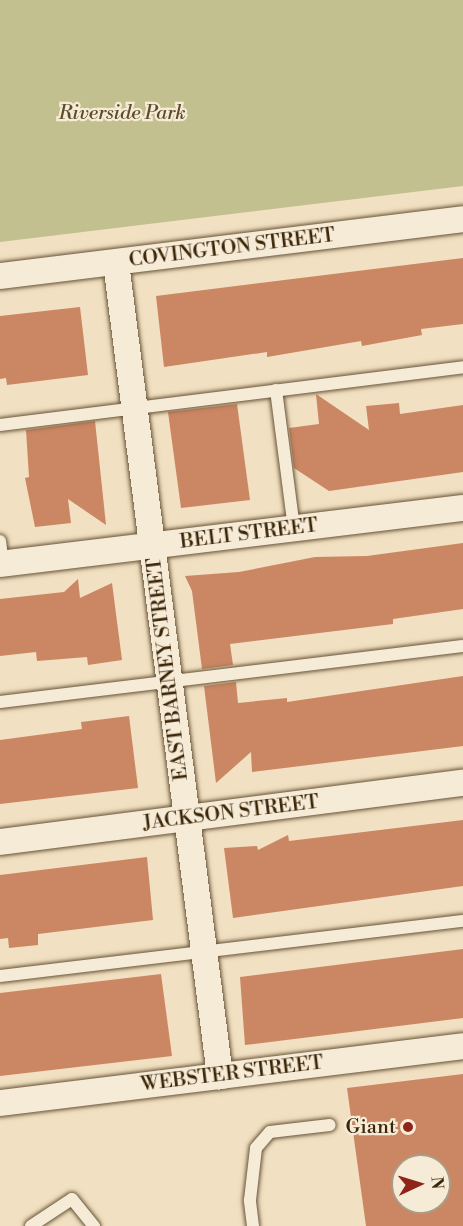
<!DOCTYPE html>
<style>
body{margin:0}
#map{position:relative;width:463px;height:1226px;overflow:hidden;background:#f1e0c1;font-family:"Libre Bodoni",serif}
div>[style]{position:absolute}
.green>*{inset:0;background:#c1c08e}
.building>*{inset:0;background:#cb8663}
.roads{filter:drop-shadow(0 0 2px #685437) drop-shadow(0 0 2px #685437)}
.service>*{height:12px;margin:-6px;padding:0 6px;transform-origin:6px;border-radius:6px;background:#f6ebd7}
.minor>*{height:26px;margin:-13px;padding:0 13px;transform-origin:13px;border-radius:13px;background:#f6ebd7}
.dots>*{width:16px;height:16px;translate:-50% -50%;box-sizing:border-box;border:3px solid #f6ebd7;border-radius:50%}
span{translate:-50% -50%;white-space:nowrap;text-align:center;line-height:1.15;-webkit-text-stroke:4.5px #f6ebd7;paint-order:stroke}
.park-label{font-size:20px;color:#5c4c2a;font-style:italic}
.street-label{font-size:20px;color:#3b2609}
.poi-label{font-size:20px;color:#3b2609}
.right{translate:-100% -50%;text-align:right}
.north{position:absolute;left:391px;top:1154px;width:60px;height:60px;box-sizing:border-box;background:#f6ebd7;border:2px solid #ab9c85;border-radius:50%;rotate:86deg;font-size:16px;font-weight:700;line-height:24px;text-align:center;color:#3b2609}
.north::after{content:'';display:block;margin:auto;width:21px;height:27px;background:#8f2418;clip-path:polygon(50% 0,100% 100%,50% 72%,0 100%)}
</style>
<div id="map">
<div class="green">
<i style="clip-path:polygon(0 0,463px 0,463px 186px,0 242px)"></i>
</div>
<div class="building">
<i style="clip-path:polygon(463px 258px,463px 324px,421px 329px,422px 335px,362px 346px,361px 341px,267px 357px,267px 352px,164px 367px,156px 296px)"></i>
<i style="clip-path:polygon(80px 307px,88px 375px,7px 385px,6px 378px,0 379px,0 316px)"></i>
<i style="clip-path:polygon(316px 394px,369px 430px,366px 406px,399px 403px,400px 414px,463px 405px,463px 472px,329px 491px,294px 468px,289px 428px,319px 424px)"></i>
<i style="clip-path:polygon(237px 404px,250px 500px,181px 508px,168px 412px)"></i>
<i style="clip-path:polygon(95px 421px,106px 525px,68px 499px,71px 523px,35px 527px,25px 478px,29px 477px,26px 430px)"></i>
<i style="clip-path:polygon(463px 543px,463px 609px,393px 619px,393px 624px,230px 644px,233px 665px,202px 669px,192px 591px,185px 576px,239px 572px,315px 557px,367px 556px)"></i>
<i style="clip-path:polygon(78px 579px,80px 598px,112px 583px,122px 660px,88px 665px,87px 657px,37px 661px,36px 652px,0 656px,0 599px,64px 592px)"></i>
<i style="clip-path:polygon(463px 676px,463px 746px,252px 772px,251px 752px,216px 783px,204px 686px,236px 682px,238px 703px,287px 698px,287px 702px)"></i>
<i style="clip-path:polygon(129px 716px,138px 788px,0 804px,0 740px,82px 729px,81px 722px)"></i>
<i style="clip-path:polygon(463px 820px,463px 886px,233px 918px,224px 848px,257px 846px,258px 850px,288px 835px,289px 841px)"></i>
<i style="clip-path:polygon(147px 857px,153px 920px,38px 934px,38px 945px,9px 948px,8px 938px,0 939px,0 875px)"></i>
<i style="clip-path:polygon(463px 949px,463px 1018px,245px 1045px,240px 977px)"></i>
<i style="clip-path:polygon(161px 974px,172px 1056px,0 1076px,0 993px)"></i>
<i style="clip-path:polygon(evenodd,463px 1074px,463px 1226px,366px 1226px,347px 1088px,463px 1074px,403px 1166px,439px 1166px,439px 1202px,403px 1202px,403px 1166px)"></i>
</div>
<div class="roads">
<div class="service">
<i style="left:276px;top:390px;width:139px;rotate:82.6deg"></i>
<i style="left:0;top:425px;width:467px;rotate:-7.1deg"></i>
<i style="left:0;top:541px;width:23px;rotate:83deg"></i>
<i style="left:0;top:702px;width:466px;rotate:-6.9deg"></i>
<i style="left:0;top:976px;width:466px;rotate:-6.8deg"></i>
<i style="left:31px;top:1226px;width:49px;rotate:-33.4deg"></i>
<i style="left:72px;top:1199px;width:35px;rotate:51deg"></i>
<i style="left:253px;top:1226px;width:26px;rotate:-97deg"></i>
<i style="left:250px;top:1200px;width:52px;rotate:-83.4deg"></i>
<i style="left:256px;top:1148px;width:21px;rotate:-49deg"></i>
<i style="left:270px;top:1132px;width:60px;rotate:-6.7deg"></i>
</div>
<div class="minor">
<i style="left:116px;top:263px;width:820px;rotate:82.71deg"></i>
<i style="left:0;top:276px;width:466px;rotate:-7deg"></i>
<i style="left:0;top:564px;width:466px;rotate:-6.9deg"></i>
<i style="left:0;top:842px;width:467px;rotate:-7.3deg"></i>
<i style="left:0;top:1103px;width:466px;rotate:-7deg"></i>
</div>
</div>
<div class="dots">
<i style="left:408px;top:1127px;background:#8f2418"></i>
</div>
<div class="park-label">
<span style="left:122px;top:113px">Riverside Park</span>
</div>
<div class="street-label">
<span style="left:232px;top:248px;rotate:-7deg">COVINGTON STREET</span>
<span style="left:249px;top:534px;rotate:-7deg">BELT STREET</span>
<span style="left:168px;top:669px;rotate:-97deg">EAST BARNEY STREET</span>
<span style="left:231px;top:813px;rotate:-7deg">JACKSON STREET</span>
<span style="left:232px;top:1074px;rotate:-7deg">WEBSTER STREET</span>
</div>
<div class="poi-label">
<span class="right" style="left:396px;top:1127px">Giant</span>
</div>
<div class="north">N</div>
</div>
